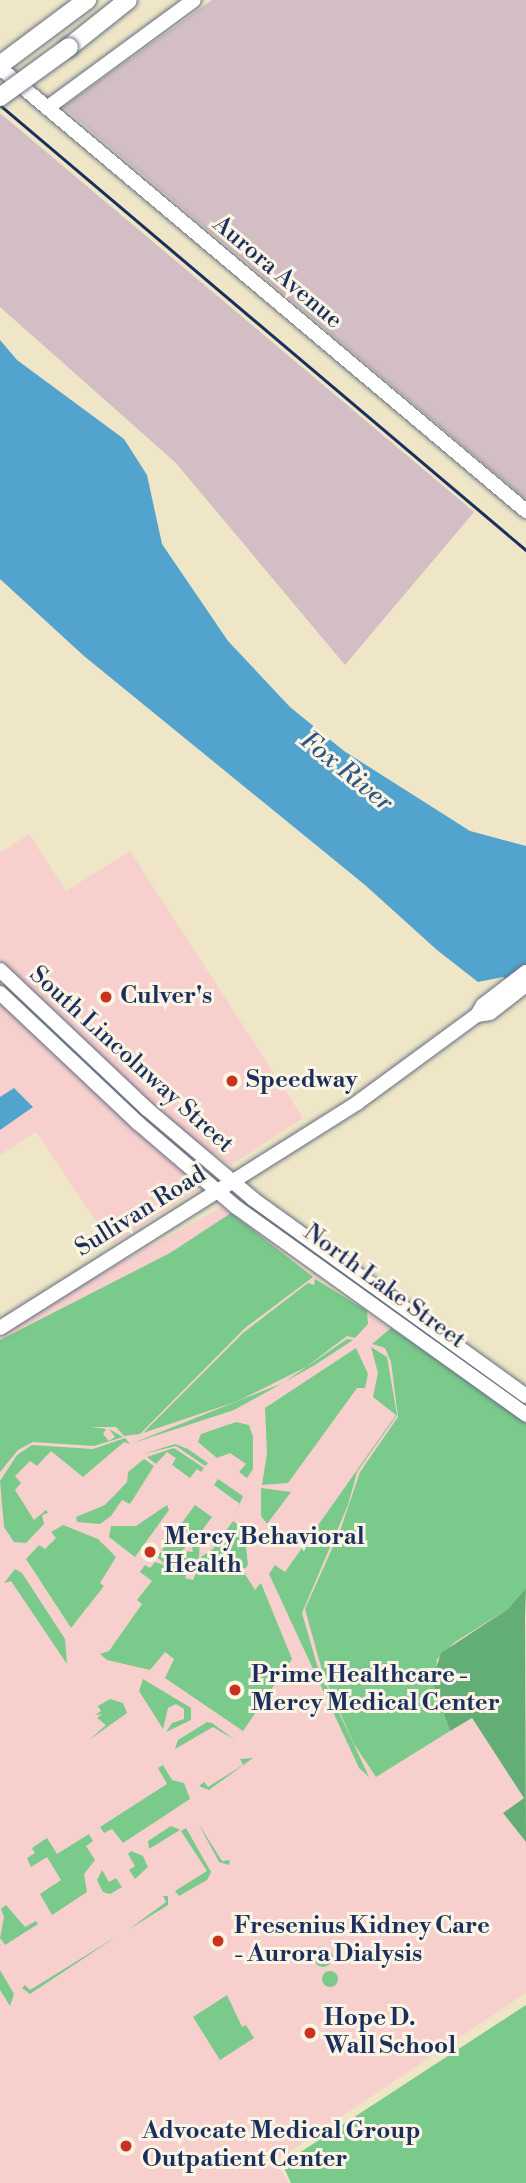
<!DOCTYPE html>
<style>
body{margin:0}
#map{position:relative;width:526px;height:2183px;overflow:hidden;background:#eee6c6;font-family:"Libre Bodoni",serif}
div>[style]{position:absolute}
.built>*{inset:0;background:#f7d0ce}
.industrial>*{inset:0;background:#d2bec4}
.green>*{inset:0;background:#7aca8b}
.round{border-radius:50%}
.forest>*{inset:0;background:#63ae77}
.water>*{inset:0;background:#52a3cd}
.roads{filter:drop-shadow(0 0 2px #656f82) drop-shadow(0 0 2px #656f82)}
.secondary>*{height:14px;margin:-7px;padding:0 7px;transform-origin:7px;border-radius:7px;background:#fff}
.primary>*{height:14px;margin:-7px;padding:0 7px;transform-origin:7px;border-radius:7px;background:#fff}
.highway>*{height:18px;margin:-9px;padding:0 9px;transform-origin:9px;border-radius:9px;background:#fff}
.rail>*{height:2.5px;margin:-1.25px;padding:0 1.25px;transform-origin:1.25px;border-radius:1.25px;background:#1b2f5e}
.bridges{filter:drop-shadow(0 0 2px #656f82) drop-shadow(0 0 2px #656f82)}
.highway-bridge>*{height:18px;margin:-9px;padding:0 9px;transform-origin:9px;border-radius:9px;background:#fff}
.dots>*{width:19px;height:19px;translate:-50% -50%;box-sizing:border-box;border:4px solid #fcf5e5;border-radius:50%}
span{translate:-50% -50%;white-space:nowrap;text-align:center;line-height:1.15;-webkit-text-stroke:6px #fcf5e5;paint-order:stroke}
.street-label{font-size:24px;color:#1b2f5e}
.poi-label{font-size:24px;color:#1b2f5e;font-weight:700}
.left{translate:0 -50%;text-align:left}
.water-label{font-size:26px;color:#2e5885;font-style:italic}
</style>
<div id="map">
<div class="built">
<i style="clip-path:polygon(29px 834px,66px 891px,130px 851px,303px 1118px,231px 1165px,179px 1131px,0 964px,0 853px)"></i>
<i style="clip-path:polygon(0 1000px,97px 1092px,201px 1187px,112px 1245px,36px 1132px,0 1155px)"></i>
<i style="clip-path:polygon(220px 1208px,233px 1213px,318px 1280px,495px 1401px,526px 1579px,467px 1661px,471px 1718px,526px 1799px,526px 1993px,275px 2161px,289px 2183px,0 2183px,0 1337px,64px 1294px)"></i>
</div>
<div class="industrial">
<i style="clip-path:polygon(212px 0,526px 0,526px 499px,63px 107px)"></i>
<i style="clip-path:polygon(0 113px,474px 512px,345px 665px,176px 463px,0 307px)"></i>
</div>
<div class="green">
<i style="clip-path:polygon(231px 1213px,313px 1277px,245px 1328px,140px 1434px,124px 1436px,116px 1427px,91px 1427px,106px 1429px,103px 1434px,109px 1441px,115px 1437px,109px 1429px,123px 1437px,94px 1446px,33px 1442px,18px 1450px,0 1472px,0 1340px,170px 1253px)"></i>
<i style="clip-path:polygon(315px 1279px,367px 1311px,368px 1324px,355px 1338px,347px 1336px,306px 1367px,238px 1401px,143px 1433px,243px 1333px,308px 1283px,314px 1285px)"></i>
<i style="clip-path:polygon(391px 1328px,526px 1420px,526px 1588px,508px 1609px,455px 1642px,437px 1659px,435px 1687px,450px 1731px,376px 1777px,354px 1744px,323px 1674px,305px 1609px,340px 1531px,360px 1472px,398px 1417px,391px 1362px,385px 1348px,372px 1344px)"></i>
<i style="clip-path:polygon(347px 1339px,353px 1340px,315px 1365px,234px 1410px,133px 1443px,283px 1383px)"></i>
<i style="clip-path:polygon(371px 1347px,387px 1357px,397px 1415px,357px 1472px,348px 1505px,302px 1613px,317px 1665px,369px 1777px,359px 1768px,269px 1574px,275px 1565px,285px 1572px,396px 1415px,373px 1397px,378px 1373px)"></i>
<i style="clip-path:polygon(356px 1348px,368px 1374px,365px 1388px,357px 1388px,288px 1483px,262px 1485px,267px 1453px,265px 1408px)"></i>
<i style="clip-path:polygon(236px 1422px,249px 1425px,253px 1437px,253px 1469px,247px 1478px,239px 1472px,246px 1464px,230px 1453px,217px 1458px,198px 1442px,201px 1434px)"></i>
<i style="clip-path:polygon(125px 1438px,130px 1444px,124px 1442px,83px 1477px,51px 1451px,37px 1466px,30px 1461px,15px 1476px,21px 1483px,15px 1490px,34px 1520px,46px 1510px,48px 1513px,42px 1515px,44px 1524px,26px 1543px,14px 1542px,4px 1527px,0 1481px,17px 1455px,32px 1445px,93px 1449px)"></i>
<i style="clip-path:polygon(175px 1444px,188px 1449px,208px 1463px,205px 1466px,176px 1446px,143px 1454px)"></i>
<i style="clip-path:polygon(174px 1448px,204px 1468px,201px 1472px,197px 1469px,190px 1478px,172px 1465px,176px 1458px,167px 1452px,156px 1464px,147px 1457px)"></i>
<i style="clip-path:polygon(144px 1459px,154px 1466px,130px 1504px,122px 1500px,111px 1516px,100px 1524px,77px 1522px,76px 1517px,105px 1505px,127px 1482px,128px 1472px)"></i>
<i style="clip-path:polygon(218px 1479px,243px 1496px,235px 1515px,240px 1504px,214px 1485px)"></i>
<i style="clip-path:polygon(261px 1488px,291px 1492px,267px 1524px,261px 1516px)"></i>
<i style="clip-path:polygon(167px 1505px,169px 1510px,135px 1557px,109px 1537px,111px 1526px,136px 1526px)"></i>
<i style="clip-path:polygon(195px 1505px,212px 1517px,200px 1533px,199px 1558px,186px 1564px,182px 1558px,185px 1551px,193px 1552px,188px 1524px,185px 1548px,176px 1555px,178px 1560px,166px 1565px,157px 1557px)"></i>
<i style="clip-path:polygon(233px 1521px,244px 1529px,248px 1565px,243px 1571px,255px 1590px,261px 1583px,292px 1659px,243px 1731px,165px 1678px,174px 1659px,165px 1652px,150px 1670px,107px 1660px,100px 1654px,109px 1651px,142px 1604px,137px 1600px,152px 1581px,140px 1572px,145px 1565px,150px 1568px,155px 1562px,170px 1567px,176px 1563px,187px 1572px,185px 1578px,193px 1580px,196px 1573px,185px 1566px,194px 1562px,206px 1566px,201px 1557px,213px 1549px)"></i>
<i style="clip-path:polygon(63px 1525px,98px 1539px,116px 1557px,100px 1583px,104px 1586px,71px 1628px,26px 1559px,39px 1545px,45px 1549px,56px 1538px,51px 1532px)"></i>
<i style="clip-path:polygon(15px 1569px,22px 1573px,65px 1639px,67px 1664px,11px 1581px,4px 1583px)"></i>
<i style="clip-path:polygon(143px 1679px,191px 1708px,191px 1720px,166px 1732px,172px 1723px,184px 1719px,184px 1709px,176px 1704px,168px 1708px,163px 1729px,139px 1691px)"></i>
<i style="clip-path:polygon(110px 1699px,123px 1703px,127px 1713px,89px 1740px,106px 1725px,97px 1718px,102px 1714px,95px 1715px,101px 1711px,98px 1706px)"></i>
<i style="clip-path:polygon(207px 1722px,212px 1723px,235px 1740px,213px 1727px,175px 1749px,178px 1740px)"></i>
<i style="clip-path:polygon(253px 1758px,209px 1790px,199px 1786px,204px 1782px,208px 1787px,243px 1765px,240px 1759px)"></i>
<i style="clip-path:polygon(163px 1765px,172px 1780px,184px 1783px,190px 1799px,123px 1843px,112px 1829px,104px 1833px,100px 1827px,167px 1784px,158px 1768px)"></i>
<i style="clip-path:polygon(198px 1823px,222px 1861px,230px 1860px,229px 1865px,219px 1862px)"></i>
<i style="clip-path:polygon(171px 1826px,180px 1830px,149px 1849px,148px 1841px)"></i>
<i style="clip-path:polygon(186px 1828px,211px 1872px,207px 1880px,179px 1896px,175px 1891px,207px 1871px,181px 1831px)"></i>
<i style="clip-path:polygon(89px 1834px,93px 1841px,86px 1846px,95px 1860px,84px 1874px,87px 1892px,52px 1915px,40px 1894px,61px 1880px,47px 1857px,31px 1867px,27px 1858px,35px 1853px,32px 1848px,47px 1838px,57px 1854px)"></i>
<i style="clip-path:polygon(131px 1851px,143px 1856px,148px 1867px,135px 1879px,129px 1870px,135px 1866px,128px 1854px)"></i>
<i style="clip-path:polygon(102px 1870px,109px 1882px,116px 1878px,122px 1887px,110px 1894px,103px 1892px,97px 1880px)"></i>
<i style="clip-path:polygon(163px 1896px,168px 1896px,168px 1905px,128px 1930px,166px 1902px)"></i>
<i style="clip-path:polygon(6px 1905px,25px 1927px,36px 1921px,38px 1924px,5px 1945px,0 1938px,4px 1917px,1px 1909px)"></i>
<i style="clip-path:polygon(119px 1935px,30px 1994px,22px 1988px,25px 1985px,30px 1990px)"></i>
<i class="round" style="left:313px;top:1947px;width:20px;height:20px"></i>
<i style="clip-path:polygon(0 1970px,14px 1994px,10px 2006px,0 1990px)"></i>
<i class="round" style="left:322px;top:1971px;width:16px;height:16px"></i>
<i style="clip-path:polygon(227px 1995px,242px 2027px,246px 2025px,254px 2038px,220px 2060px,193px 2017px)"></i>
<i style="clip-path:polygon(526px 2005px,526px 2183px,291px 2183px,282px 2163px,289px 2152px,293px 2157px)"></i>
</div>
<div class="forest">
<i style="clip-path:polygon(526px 1588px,525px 1616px,526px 1842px,503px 1813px,524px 1798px,472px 1718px,450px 1731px,432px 1680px,441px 1653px,508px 1609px)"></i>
</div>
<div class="water">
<i style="clip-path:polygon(0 340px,17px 360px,124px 439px,147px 475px,162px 544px,228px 641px,290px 707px,344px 751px,470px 831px,526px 846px,526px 995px,503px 977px,478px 982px,437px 950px,365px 885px,84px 656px,0 579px)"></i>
<i style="clip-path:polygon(14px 1088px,33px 1107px,0 1130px,0 1097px)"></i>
</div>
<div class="roads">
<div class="secondary">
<i style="left:0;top:68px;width:688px;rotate:40.1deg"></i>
<i style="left:47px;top:108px;width:182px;rotate:-36.3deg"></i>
<i style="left:477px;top:1015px;width:13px;rotate:-9deg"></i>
<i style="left:490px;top:1013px;width:46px;rotate:-37.9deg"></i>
<i style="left:0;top:1328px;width:422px;rotate:-32.2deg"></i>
<i style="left:357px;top:1103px;width:149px;rotate:-36.3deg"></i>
<i style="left:477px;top:1015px;width:12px;rotate:-59deg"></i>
<i style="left:483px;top:1005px;width:54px;rotate:-37.5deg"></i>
</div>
<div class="primary">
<i style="left:0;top:970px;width:202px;rotate:43.4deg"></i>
<i style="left:147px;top:1109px;width:139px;rotate:40.3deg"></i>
<i style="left:253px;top:1199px;width:337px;rotate:35.8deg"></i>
<i style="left:0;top:993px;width:190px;rotate:43.3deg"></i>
<i style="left:138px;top:1123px;width:129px;rotate:40.6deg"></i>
<i style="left:236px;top:1207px;width:357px;rotate:35.6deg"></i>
</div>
<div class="highway">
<i style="left:69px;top:47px;width:75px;rotate:-38.5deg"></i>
<i style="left:0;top:65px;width:109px;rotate:-36.8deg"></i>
</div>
</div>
<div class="rail">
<i style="left:0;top:105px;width:689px;rotate:40.23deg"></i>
</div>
<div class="bridges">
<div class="highway-bridge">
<i style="left:0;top:97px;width:85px;rotate:-35.9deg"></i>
</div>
</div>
<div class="dots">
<i style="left:106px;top:997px;background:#c8321e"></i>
<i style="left:232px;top:1081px;background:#c8321e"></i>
<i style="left:150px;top:1552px;background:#c8321e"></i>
<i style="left:235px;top:1690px;background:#c8321e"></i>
<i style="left:218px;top:1941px;background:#c8321e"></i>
<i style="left:310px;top:2033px;background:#c8321e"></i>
<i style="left:126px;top:2146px;background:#c8321e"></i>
</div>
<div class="street-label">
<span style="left:277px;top:273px;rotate:40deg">Aurora Avenue</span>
<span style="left:131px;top:1060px;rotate:42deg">South Lincolnway Street</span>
<span style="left:141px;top:1212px;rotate:-32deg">Sullivan Road</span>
<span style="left:384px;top:1287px;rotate:36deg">North Lake Street</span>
</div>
<div class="poi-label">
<span class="left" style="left:120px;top:997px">Culver's</span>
<span class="left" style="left:246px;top:1081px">Speedway</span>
<span class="left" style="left:164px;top:1552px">Mercy Behavioral<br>Health</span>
<span class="left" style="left:251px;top:1690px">Prime Healthcare -<br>Mercy Medical Center</span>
<span class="left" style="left:234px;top:1941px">Fresenius Kidney Care<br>- Aurora Dialysis</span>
<span class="left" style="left:324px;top:2033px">Hope D.<br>Wall School</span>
<span class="left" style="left:142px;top:2146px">Advocate Medical Group<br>Outpatient Center</span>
</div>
<div class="water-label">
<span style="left:346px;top:772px;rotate:39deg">Fox River</span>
</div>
</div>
